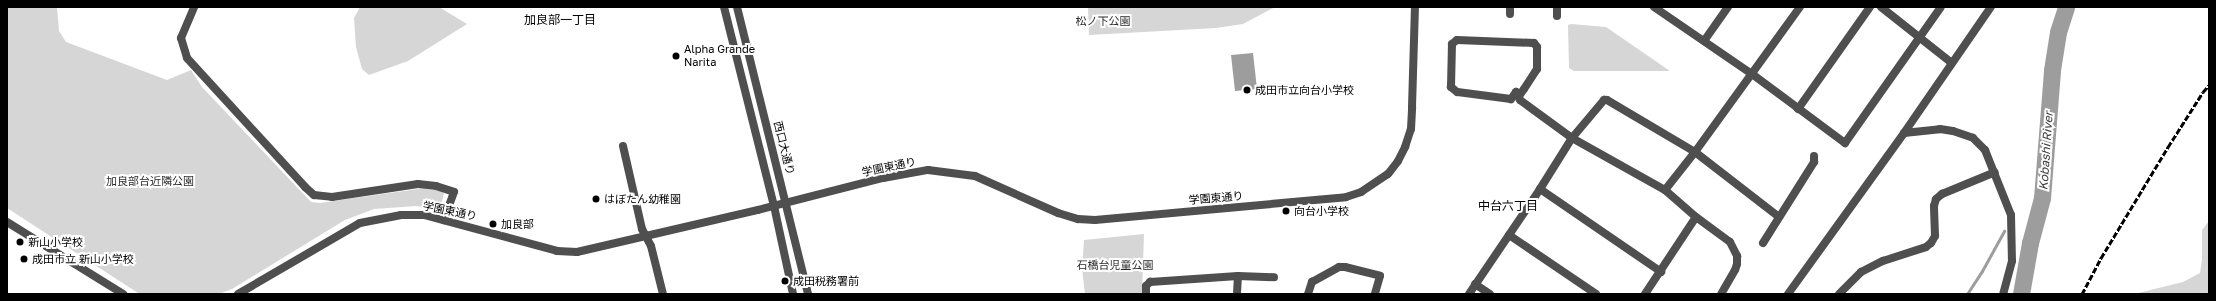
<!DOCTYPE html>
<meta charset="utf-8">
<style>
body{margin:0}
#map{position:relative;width:2216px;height:301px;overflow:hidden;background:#fff;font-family:"Golos Text","Noto Sans JP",sans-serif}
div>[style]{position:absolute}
.green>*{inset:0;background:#d6d6d6}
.water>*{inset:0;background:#9d9d9d}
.stream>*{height:3px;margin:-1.5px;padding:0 1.5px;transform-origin:1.5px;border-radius:1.5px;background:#9d9d9d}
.river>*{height:17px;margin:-8.5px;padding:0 8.5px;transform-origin:8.5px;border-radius:8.5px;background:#9d9d9d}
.minor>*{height:8px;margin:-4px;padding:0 4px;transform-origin:4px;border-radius:4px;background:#4f4f4f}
.tertiary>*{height:8px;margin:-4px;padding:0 4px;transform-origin:4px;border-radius:4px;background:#4f4f4f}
.rail>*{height:3px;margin-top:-1.5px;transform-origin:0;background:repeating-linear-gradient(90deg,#000 0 6px,transparent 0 8px)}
.dots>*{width:11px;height:11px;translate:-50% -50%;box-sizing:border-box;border:2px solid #fff;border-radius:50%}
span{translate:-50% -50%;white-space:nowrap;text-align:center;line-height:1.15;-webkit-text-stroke:4px #fff;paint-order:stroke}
.park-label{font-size:11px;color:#2d2d2d}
.poi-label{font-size:11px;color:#000}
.left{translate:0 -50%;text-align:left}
.street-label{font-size:11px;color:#000}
.neighbourhood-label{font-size:12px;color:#000}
.water-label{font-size:12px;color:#3e3e3e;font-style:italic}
.frame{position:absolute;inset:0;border:8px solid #000;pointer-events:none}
</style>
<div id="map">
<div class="green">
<i style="clip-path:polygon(7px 7px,57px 7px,59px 31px,66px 42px,167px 80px,191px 70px,202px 87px,311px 202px,320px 203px,432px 187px,444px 193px,440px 210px,417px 206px,374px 209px,345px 220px,232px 289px,219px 294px,138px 293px,7px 208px)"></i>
<i style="clip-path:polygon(360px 7px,439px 7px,467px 24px,408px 61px,369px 75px,362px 69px,356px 47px,354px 18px)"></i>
<i style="clip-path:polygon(1088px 7px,1275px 7px,1243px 24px,1216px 28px,1089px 35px)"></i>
<i style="clip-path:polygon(1571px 24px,1606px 27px,1670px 71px,1574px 71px,1569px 68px,1568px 25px)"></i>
<i style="clip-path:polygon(2209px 221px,2209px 294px,2134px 294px,2183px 282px,2200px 273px,2202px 259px,2202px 230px)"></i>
<i style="clip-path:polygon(1144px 234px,1142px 294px,1085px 294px,1082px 269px,1084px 240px)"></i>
</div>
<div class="water">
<i style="clip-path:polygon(1253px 53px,1257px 89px,1235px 91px,1231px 55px)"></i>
</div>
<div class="stream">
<i style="left:2031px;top:212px;width:7px"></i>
<i style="left:1967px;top:294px;width:27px;rotate:-57deg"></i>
<i style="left:1982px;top:271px;width:46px;rotate:-61.2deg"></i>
</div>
<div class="river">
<i style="left:2021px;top:294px;width:52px;rotate:-80deg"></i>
<i style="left:2030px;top:243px;width:47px;rotate:-75.1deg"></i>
<i style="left:2042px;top:198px;width:128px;rotate:-85.5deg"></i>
<i style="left:2052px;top:70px;width:38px;rotate:-81deg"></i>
<i style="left:2058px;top:32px;width:26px;rotate:-72deg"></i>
</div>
<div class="minor">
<i style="left:1557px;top:7px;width:9px;rotate:90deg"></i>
<i style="left:1654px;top:7px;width:119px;rotate:34.4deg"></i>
<i style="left:1752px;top:74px;width:116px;rotate:36.6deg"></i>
<i style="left:1845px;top:143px;width:166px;rotate:-54.8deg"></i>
<i style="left:1881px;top:7px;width:90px;rotate:38.3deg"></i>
<i style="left:1510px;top:14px;width:7px;rotate:-90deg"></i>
<i style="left:181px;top:38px;width:21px;rotate:73deg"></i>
<i style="left:187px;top:58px;width:175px;rotate:47.5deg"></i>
<i style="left:305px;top:187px;width:12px;rotate:42deg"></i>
<i style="left:314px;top:195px;width:18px;rotate:6deg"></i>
<i style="left:332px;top:197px;width:87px;rotate:-8.6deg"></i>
<i style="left:418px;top:184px;width:18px;rotate:6deg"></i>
<i style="left:436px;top:186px;width:19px;rotate:18deg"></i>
<i style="left:454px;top:192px;width:30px;rotate:110deg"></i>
<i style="left:1457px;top:40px;width:77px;rotate:2.2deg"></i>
<i style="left:1534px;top:43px;width:5px;rotate:53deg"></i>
<i style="left:1537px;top:47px;width:22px;rotate:90deg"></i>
<i style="left:1537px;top:69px;width:24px;rotate:123deg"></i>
<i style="left:1524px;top:89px;width:9px;rotate:126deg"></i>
<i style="left:1519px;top:96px;width:5px;rotate:-127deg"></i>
<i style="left:1516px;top:92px;width:9px;rotate:126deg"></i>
<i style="left:1511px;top:99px;width:54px;rotate:-172.6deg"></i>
<i style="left:1457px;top:92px;width:8px;rotate:-140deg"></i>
<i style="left:1451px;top:87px;width:43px;rotate:-88.7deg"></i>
<i style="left:1452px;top:44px;width:6px;rotate:-39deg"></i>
<i style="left:1704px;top:41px;width:42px;rotate:-54.8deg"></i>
<i style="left:1516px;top:92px;width:9px;rotate:63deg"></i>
<i style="left:1520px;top:100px;width:64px;rotate:36.2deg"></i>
<i style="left:1572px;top:138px;width:107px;rotate:29.2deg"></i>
<i style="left:1665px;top:190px;width:41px;rotate:41.1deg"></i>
<i style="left:1696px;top:217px;width:42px;rotate:36.3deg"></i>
<i style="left:1730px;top:242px;width:16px;rotate:63deg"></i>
<i style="left:1737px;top:256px;width:8px;rotate:90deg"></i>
<i style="left:1737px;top:264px;width:6px;rotate:108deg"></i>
<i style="left:1735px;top:270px;width:28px;rotate:120deg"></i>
<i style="left:1798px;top:109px;width:125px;rotate:-54.8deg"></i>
<i style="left:1904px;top:133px;width:36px;rotate:-6deg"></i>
<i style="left:1940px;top:129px;width:13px;rotate:9deg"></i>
<i style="left:1953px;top:131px;width:21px;rotate:19deg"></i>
<i style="left:1973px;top:138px;width:17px;rotate:45deg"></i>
<i style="left:1985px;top:150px;width:70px;rotate:68.2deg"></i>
<i style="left:2011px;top:215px;width:46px;rotate:88.8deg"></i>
<i style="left:2012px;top:261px;width:34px;rotate:105deg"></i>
<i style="left:623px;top:146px;width:85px;rotate:77.1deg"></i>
<i style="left:642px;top:229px;width:19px;rotate:62deg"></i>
<i style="left:651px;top:246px;width:49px;rotate:76deg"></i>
<i style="left:1540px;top:189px;width:147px;rotate:34.4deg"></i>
<i style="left:1665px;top:190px;width:48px;rotate:-51.7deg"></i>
<i style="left:1695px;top:152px;width:179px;rotate:-54.1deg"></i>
<i style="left:1509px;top:235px;width:105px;rotate:34.1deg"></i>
<i style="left:1763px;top:243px;width:96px;rotate:-57.8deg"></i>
<i style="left:1814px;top:162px;width:6px;rotate:-90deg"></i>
<i style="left:1475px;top:284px;width:18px;rotate:34deg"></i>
<i style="left:1146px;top:294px;width:8px;rotate:-90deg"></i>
<i style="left:1146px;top:286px;width:6px;rotate:-45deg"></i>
<i style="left:1150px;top:282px;width:88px;rotate:-3.9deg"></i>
<i style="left:1238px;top:276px;width:36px;rotate:2deg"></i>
<i style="left:1237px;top:294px;width:18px;rotate:-87deg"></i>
<i style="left:1308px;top:294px;width:13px;rotate:-72deg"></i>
<i style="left:1312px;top:282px;width:31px;rotate:-29deg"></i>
<i style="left:1339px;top:267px;width:6px"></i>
<i style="left:1345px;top:267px;width:36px;rotate:14deg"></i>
<i style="left:1380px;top:276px;width:19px;rotate:106deg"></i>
<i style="left:1469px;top:294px;width:127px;rotate:-55.9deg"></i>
<i style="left:1540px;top:189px;width:60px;rotate:-57.9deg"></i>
<i style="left:1572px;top:138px;width:50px;rotate:-49.9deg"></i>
<i style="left:1604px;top:100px;width:3px"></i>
<i style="left:1607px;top:100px;width:102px;rotate:30.6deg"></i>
<i style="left:1695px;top:152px;width:106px;rotate:37.7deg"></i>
<i style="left:1645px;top:294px;width:92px;rotate:-56.5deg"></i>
<i style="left:1839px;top:294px;width:31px;rotate:-45deg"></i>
<i style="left:1861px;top:272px;width:25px;rotate:-27deg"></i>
<i style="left:1883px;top:261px;width:45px;rotate:-18deg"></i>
<i style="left:1926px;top:247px;width:6px;rotate:-39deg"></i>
<i style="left:1931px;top:243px;width:8px;rotate:-60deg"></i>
<i style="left:1935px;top:236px;width:30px;rotate:-92deg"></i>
<i style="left:1934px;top:206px;width:7px;rotate:-74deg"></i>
<i style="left:1936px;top:199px;width:8px;rotate:-40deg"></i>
<i style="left:1942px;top:194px;width:57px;rotate:-22.5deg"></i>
</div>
<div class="tertiary">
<i style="left:724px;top:7px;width:205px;rotate:75.9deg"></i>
<i style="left:774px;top:206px;width:90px;rotate:77.8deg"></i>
<i style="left:737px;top:7px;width:296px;rotate:76.1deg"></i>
<i style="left:181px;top:38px;width:34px;rotate:-67deg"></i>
<i style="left:7px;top:222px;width:137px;rotate:31.8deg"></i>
<i style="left:238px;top:294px;width:141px;rotate:-30.2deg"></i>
<i style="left:360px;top:223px;width:42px;rotate:-11deg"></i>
<i style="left:401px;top:215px;width:23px"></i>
<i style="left:424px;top:215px;width:138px;rotate:15.1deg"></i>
<i style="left:557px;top:251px;width:20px;rotate:3deg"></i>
<i style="left:577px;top:252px;width:186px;rotate:-13.1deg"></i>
<i style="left:758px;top:210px;width:129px;rotate:-14.4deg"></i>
<i style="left:883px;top:178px;width:46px;rotate:-10.1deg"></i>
<i style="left:928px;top:170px;width:47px;rotate:7.3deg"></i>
<i style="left:975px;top:176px;width:91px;rotate:24deg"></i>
<i style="left:1058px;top:213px;width:21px;rotate:17deg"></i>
<i style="left:1078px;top:219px;width:17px;rotate:3deg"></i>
<i style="left:1095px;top:220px;width:252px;rotate:-5.2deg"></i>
<i style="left:1346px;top:197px;width:16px;rotate:-18deg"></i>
<i style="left:1361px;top:192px;width:32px;rotate:-34deg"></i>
<i style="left:1388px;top:174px;width:16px;rotate:-52deg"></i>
<i style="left:1398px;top:161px;width:16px;rotate:-63deg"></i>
<i style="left:1405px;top:147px;width:19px;rotate:-72deg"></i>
<i style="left:1411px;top:129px;width:22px;rotate:-87deg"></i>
<i style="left:1412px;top:107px;width:100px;rotate:-88.3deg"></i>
<i style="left:1788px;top:294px;width:198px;rotate:-54.2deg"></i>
<i style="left:1904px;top:133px;width:153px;rotate:-55.4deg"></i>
</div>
<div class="rail">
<i style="left:2082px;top:294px;width:41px;rotate:-62.2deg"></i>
<i style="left:2101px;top:258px;width:130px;rotate:-58.9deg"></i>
<i style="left:2168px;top:147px;width:65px;rotate:-57.5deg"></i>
<i style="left:2203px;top:92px;width:9px;rotate:-49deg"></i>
</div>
<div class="dots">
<i style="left:676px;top:56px;background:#000"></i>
<i style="left:1247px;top:90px;background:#000"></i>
<i style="left:596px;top:199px;background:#000"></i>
<i style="left:1286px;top:211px;background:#000"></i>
<i style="left:493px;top:224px;background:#000"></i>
<i style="left:20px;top:242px;background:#000"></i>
<i style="left:24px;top:259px;background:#000"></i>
<i style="left:785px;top:281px;background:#000"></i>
</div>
<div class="park-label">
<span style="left:1103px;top:21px">松ノ下公園</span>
<span style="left:150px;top:181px">加良部台近隣公園</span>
<span style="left:1115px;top:265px">石橋台児童公園</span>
</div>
<div class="poi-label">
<span class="left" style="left:684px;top:56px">Alpha Grande<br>Narita</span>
<span class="left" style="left:1255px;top:90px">成田市立向台小学校</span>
<span class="left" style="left:604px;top:199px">はぼたん幼稚園</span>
<span class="left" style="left:1294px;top:211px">向台小学校</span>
<span class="left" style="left:501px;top:224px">加良部</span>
<span class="left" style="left:28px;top:242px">新山小学校</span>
<span class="left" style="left:32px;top:259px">成田市立 新山小学校</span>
<span class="left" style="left:793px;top:281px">成田税務署前</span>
</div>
<div class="street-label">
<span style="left:784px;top:148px;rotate:76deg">西口大通り</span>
<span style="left:889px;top:167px;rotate:-12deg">学園東通り</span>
<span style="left:1216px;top:198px;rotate:-5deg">学園東通り</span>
<span style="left:450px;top:211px;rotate:12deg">学園東通り</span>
</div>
<div class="neighbourhood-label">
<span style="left:560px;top:20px">加良部一丁目</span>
<span style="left:1508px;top:206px">中台六丁目</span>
</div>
<div class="water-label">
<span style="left:2046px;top:151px;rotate:-86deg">Kobashi River</span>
</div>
<div class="frame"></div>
</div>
